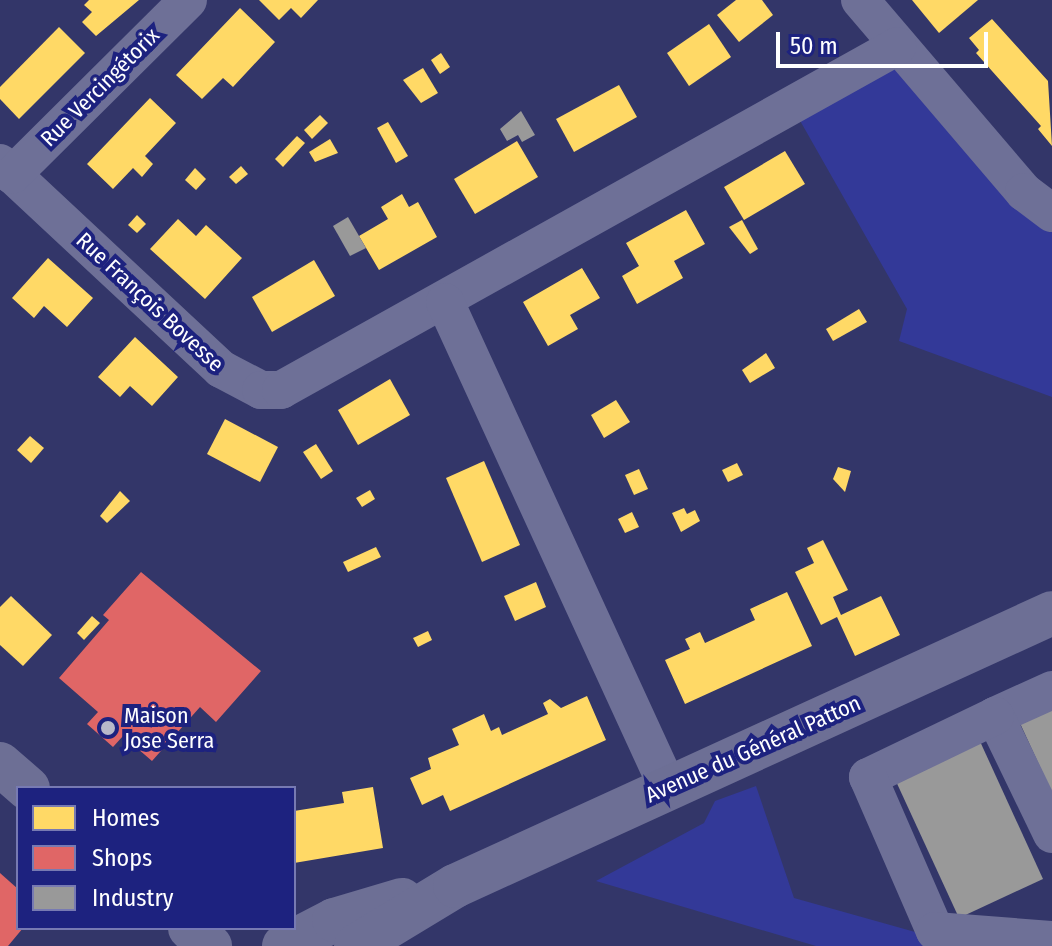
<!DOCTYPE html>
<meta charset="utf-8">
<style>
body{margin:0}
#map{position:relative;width:1052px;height:946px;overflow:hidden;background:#333669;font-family:"Fira Sans Condensed",sans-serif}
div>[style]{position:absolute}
.green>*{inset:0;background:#333998}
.homes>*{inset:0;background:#ffd966}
.shops>*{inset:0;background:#e06666}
.industry>*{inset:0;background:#999}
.minor>*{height:38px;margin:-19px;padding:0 19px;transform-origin:19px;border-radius:19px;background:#6e7097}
.major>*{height:44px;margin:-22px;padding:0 22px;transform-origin:22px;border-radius:22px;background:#6d6f95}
.dots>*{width:22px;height:22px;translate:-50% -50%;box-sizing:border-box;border:4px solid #1d227f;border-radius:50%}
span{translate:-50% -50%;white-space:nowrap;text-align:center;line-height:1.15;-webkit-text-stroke:8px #1d227f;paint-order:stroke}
.street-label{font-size:22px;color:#fff}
.poi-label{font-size:22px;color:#fff}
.left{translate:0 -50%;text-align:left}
.legend{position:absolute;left:16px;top:786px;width:280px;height:144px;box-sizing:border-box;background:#1d227f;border:2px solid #777ab2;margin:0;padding:10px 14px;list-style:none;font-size:24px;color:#fff}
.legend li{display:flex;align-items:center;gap:16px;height:40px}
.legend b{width:40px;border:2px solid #777ab2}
.scale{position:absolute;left:776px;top:32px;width:212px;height:36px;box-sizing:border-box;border:4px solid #fff;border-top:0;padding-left:10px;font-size:24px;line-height:28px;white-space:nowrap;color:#fff;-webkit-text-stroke:6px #1d227f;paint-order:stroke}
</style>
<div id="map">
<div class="green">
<i style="clip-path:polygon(898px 46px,1052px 213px,1052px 397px,899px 341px,907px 309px,790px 103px)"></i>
<i style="clip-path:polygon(756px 786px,794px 898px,965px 946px,816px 946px,596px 881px,704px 823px,715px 801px)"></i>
</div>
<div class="homes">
<i style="clip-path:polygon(89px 0,139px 0,96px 36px,82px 22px,92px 12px,84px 5px)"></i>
<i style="clip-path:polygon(259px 0,318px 0,301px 18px,291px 8px,279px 20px)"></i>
<i style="clip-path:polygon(736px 0,762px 0,773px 15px,739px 42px,717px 15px)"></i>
<i style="clip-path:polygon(912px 0,978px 0,939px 33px)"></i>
<i style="clip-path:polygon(240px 8px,275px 42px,233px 87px,223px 78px,202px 99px,176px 75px)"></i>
<i style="clip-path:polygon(992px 19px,1048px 81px,1052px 146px,1038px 129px,1041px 126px,976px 53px,979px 50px,969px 38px)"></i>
<i style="clip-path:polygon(709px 24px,731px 57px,689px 86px,667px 53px)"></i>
<i style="clip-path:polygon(59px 27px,85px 53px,19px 119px,0 99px,0 87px)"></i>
<i style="clip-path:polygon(441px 53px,450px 67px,440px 74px,431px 60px)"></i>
<i style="clip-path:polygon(423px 68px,438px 93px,421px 103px,403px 80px)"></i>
<i style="clip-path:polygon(619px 85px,637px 117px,574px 152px,556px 119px)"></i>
<i style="clip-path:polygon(150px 98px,176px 123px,145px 156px,153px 164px,142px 177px,133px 168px,113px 189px,87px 164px)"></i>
<i style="clip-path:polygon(320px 115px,328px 123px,312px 139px,304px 130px)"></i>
<i style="clip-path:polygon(388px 122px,408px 156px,396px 163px,377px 128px)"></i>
<i style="clip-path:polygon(297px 136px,305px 143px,283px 167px,275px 159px)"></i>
<i style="clip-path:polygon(330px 139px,338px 153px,315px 162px,309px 152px)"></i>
<i style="clip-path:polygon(517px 141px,538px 177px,475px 214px,454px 179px)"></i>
<i style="clip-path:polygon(785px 151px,805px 184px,744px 220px,724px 187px)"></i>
<i style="clip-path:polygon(241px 166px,248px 174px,236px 184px,229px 177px)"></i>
<i style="clip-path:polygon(195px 168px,206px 179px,196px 190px,185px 180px)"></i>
<i style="clip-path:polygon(402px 194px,409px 207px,418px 202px,437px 237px,379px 270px,359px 236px,388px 219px,381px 207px)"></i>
<i style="clip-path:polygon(686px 210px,705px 244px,674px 261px,683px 278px,637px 304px,622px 276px,639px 266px,626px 243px)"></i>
<i style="clip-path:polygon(137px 215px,146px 224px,137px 233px,128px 225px)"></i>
<i style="clip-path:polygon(178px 219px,196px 236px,206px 225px,242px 258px,205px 299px,150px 249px)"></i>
<i style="clip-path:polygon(742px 220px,758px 249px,750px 254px,729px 227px)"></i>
<i style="clip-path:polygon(48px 258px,93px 298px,67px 327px,44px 306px,34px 318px,12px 298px)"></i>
<i style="clip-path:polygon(314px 260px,335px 296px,272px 332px,252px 297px)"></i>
<i style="clip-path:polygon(582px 268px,600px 298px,570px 315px,578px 329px,548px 346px,523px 302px)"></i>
<i style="clip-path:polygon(859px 309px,867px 322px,833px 341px,826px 329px)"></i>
<i style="clip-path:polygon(135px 337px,178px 377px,152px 406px,130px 386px,120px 397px,98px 377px)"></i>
<i style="clip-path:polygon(766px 353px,775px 368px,750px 383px,742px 370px)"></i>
<i style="clip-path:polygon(390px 379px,410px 415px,358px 445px,338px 410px)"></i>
<i style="clip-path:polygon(616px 400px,630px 422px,604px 438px,591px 415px)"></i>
<i style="clip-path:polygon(225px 419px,278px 447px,260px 482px,207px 454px)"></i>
<i style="clip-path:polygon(30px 436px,44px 448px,31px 463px,17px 450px)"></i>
<i style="clip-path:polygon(316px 444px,333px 471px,321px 479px,303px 452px)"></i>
<i style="clip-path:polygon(484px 461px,520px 545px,482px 562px,446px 478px)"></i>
<i style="clip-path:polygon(737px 463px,743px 475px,728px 482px,722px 470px)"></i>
<i style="clip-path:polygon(838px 467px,851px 471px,845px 492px,833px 479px)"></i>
<i style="clip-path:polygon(639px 469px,648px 489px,634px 495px,625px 475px)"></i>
<i style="clip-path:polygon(370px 490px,375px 499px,362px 507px,356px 498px)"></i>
<i style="clip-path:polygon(120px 491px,130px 501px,107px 523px,100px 516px)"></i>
<i style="clip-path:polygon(684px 508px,687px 514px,695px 510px,700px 521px,681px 532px,672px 513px)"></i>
<i style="clip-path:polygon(632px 512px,639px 527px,625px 533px,618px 519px)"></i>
<i style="clip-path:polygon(823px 540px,848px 590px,833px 597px,841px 615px,881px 596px,900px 635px,855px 656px,837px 617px,821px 625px,795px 572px,814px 563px,807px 548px)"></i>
<i style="clip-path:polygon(376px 547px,381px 557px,348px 572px,343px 562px)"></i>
<i style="clip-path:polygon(536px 582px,546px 607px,515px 621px,504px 596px)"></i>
<i style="clip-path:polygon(787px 592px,812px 646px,685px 704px,665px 660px,690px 649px,685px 639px,700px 632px,705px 643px,729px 632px,755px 620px,750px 609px)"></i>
<i style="clip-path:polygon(11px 596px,52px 635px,23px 666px,0 645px,0 607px)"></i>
<i style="clip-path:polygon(92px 616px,100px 623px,84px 640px,77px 633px)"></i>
<i style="clip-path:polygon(428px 631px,432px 640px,418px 647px,413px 638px)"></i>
<i style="clip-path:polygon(587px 696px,606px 740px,450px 811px,443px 795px,422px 805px,410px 778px,431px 769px,428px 758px,459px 745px,452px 729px,484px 714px,491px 731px,499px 727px,502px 735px,548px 714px,543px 703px,550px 699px,561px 708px)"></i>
<i style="clip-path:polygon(373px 787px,383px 848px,294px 863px,294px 811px,344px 803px,342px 792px)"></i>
</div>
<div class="shops">
<i style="clip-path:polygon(141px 572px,261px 671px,216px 722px,200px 707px,152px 761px,123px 736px,113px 747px,87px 724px,98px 712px,59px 678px,109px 620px,103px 615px)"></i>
<i style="clip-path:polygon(0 873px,18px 889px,18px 928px,23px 928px,8px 946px,0 946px)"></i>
</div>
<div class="industry">
<i style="clip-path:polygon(521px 111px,535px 135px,522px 142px,518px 135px,507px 141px,500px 129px)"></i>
<i style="clip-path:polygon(348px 217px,366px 248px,350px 256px,333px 226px)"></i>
<i style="clip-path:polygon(1052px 706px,1052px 793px,1019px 721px)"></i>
<i style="clip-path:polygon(978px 737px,1043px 879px,959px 918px,894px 777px)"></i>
</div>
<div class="minor">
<i style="left:860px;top:0;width:253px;rotate:49.5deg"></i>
<i style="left:1024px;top:192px;width:35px;rotate:37deg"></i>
<i style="left:0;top:163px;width:302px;rotate:43deg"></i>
<i style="left:221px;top:369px;width:45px;rotate:27.7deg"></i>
<i style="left:261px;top:390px;width:20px"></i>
<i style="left:281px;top:390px;width:706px;rotate:-29.14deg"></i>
<i style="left:12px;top:175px;width:248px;rotate:-44.8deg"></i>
<i style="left:445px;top:302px;width:535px;rotate:65.35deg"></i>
<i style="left:1052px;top:690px;width:63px;rotate:155.5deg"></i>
<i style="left:995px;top:716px;width:131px;rotate:64.2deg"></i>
<i style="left:995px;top:716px;width:141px;rotate:154.3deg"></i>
<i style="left:868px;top:777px;width:168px;rotate:66.5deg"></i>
<i style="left:935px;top:931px;width:117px;rotate:4.4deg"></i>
</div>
<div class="major">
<i style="left:0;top:764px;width:37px;rotate:41deg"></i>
<i style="left:190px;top:928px;width:27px;rotate:42deg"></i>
<i style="left:284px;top:946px;width:56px;rotate:-27.5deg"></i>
<i style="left:334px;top:920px;width:71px;rotate:-16.4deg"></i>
<i style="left:356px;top:946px;width:116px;rotate:-31.2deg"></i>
<i style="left:455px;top:886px;width:656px;rotate:-24.57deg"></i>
</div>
<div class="dots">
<i style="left:108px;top:728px;background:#b8b9ca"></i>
</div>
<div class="street-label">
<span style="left:100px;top:87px;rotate:-45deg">Rue Vercingétorix</span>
<span style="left:150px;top:302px;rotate:43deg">Rue François Bovesse</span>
<span style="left:753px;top:749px;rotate:-24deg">Avenue du Général Patton</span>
</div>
<div class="poi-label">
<span class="left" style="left:124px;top:728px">Maison<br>Jose Serra</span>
</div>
<ul class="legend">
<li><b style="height:22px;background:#ffd966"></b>Homes</li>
<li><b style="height:22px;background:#e06666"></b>Shops</li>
<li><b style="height:22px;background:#999"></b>Industry</li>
</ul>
<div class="scale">50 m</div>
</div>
